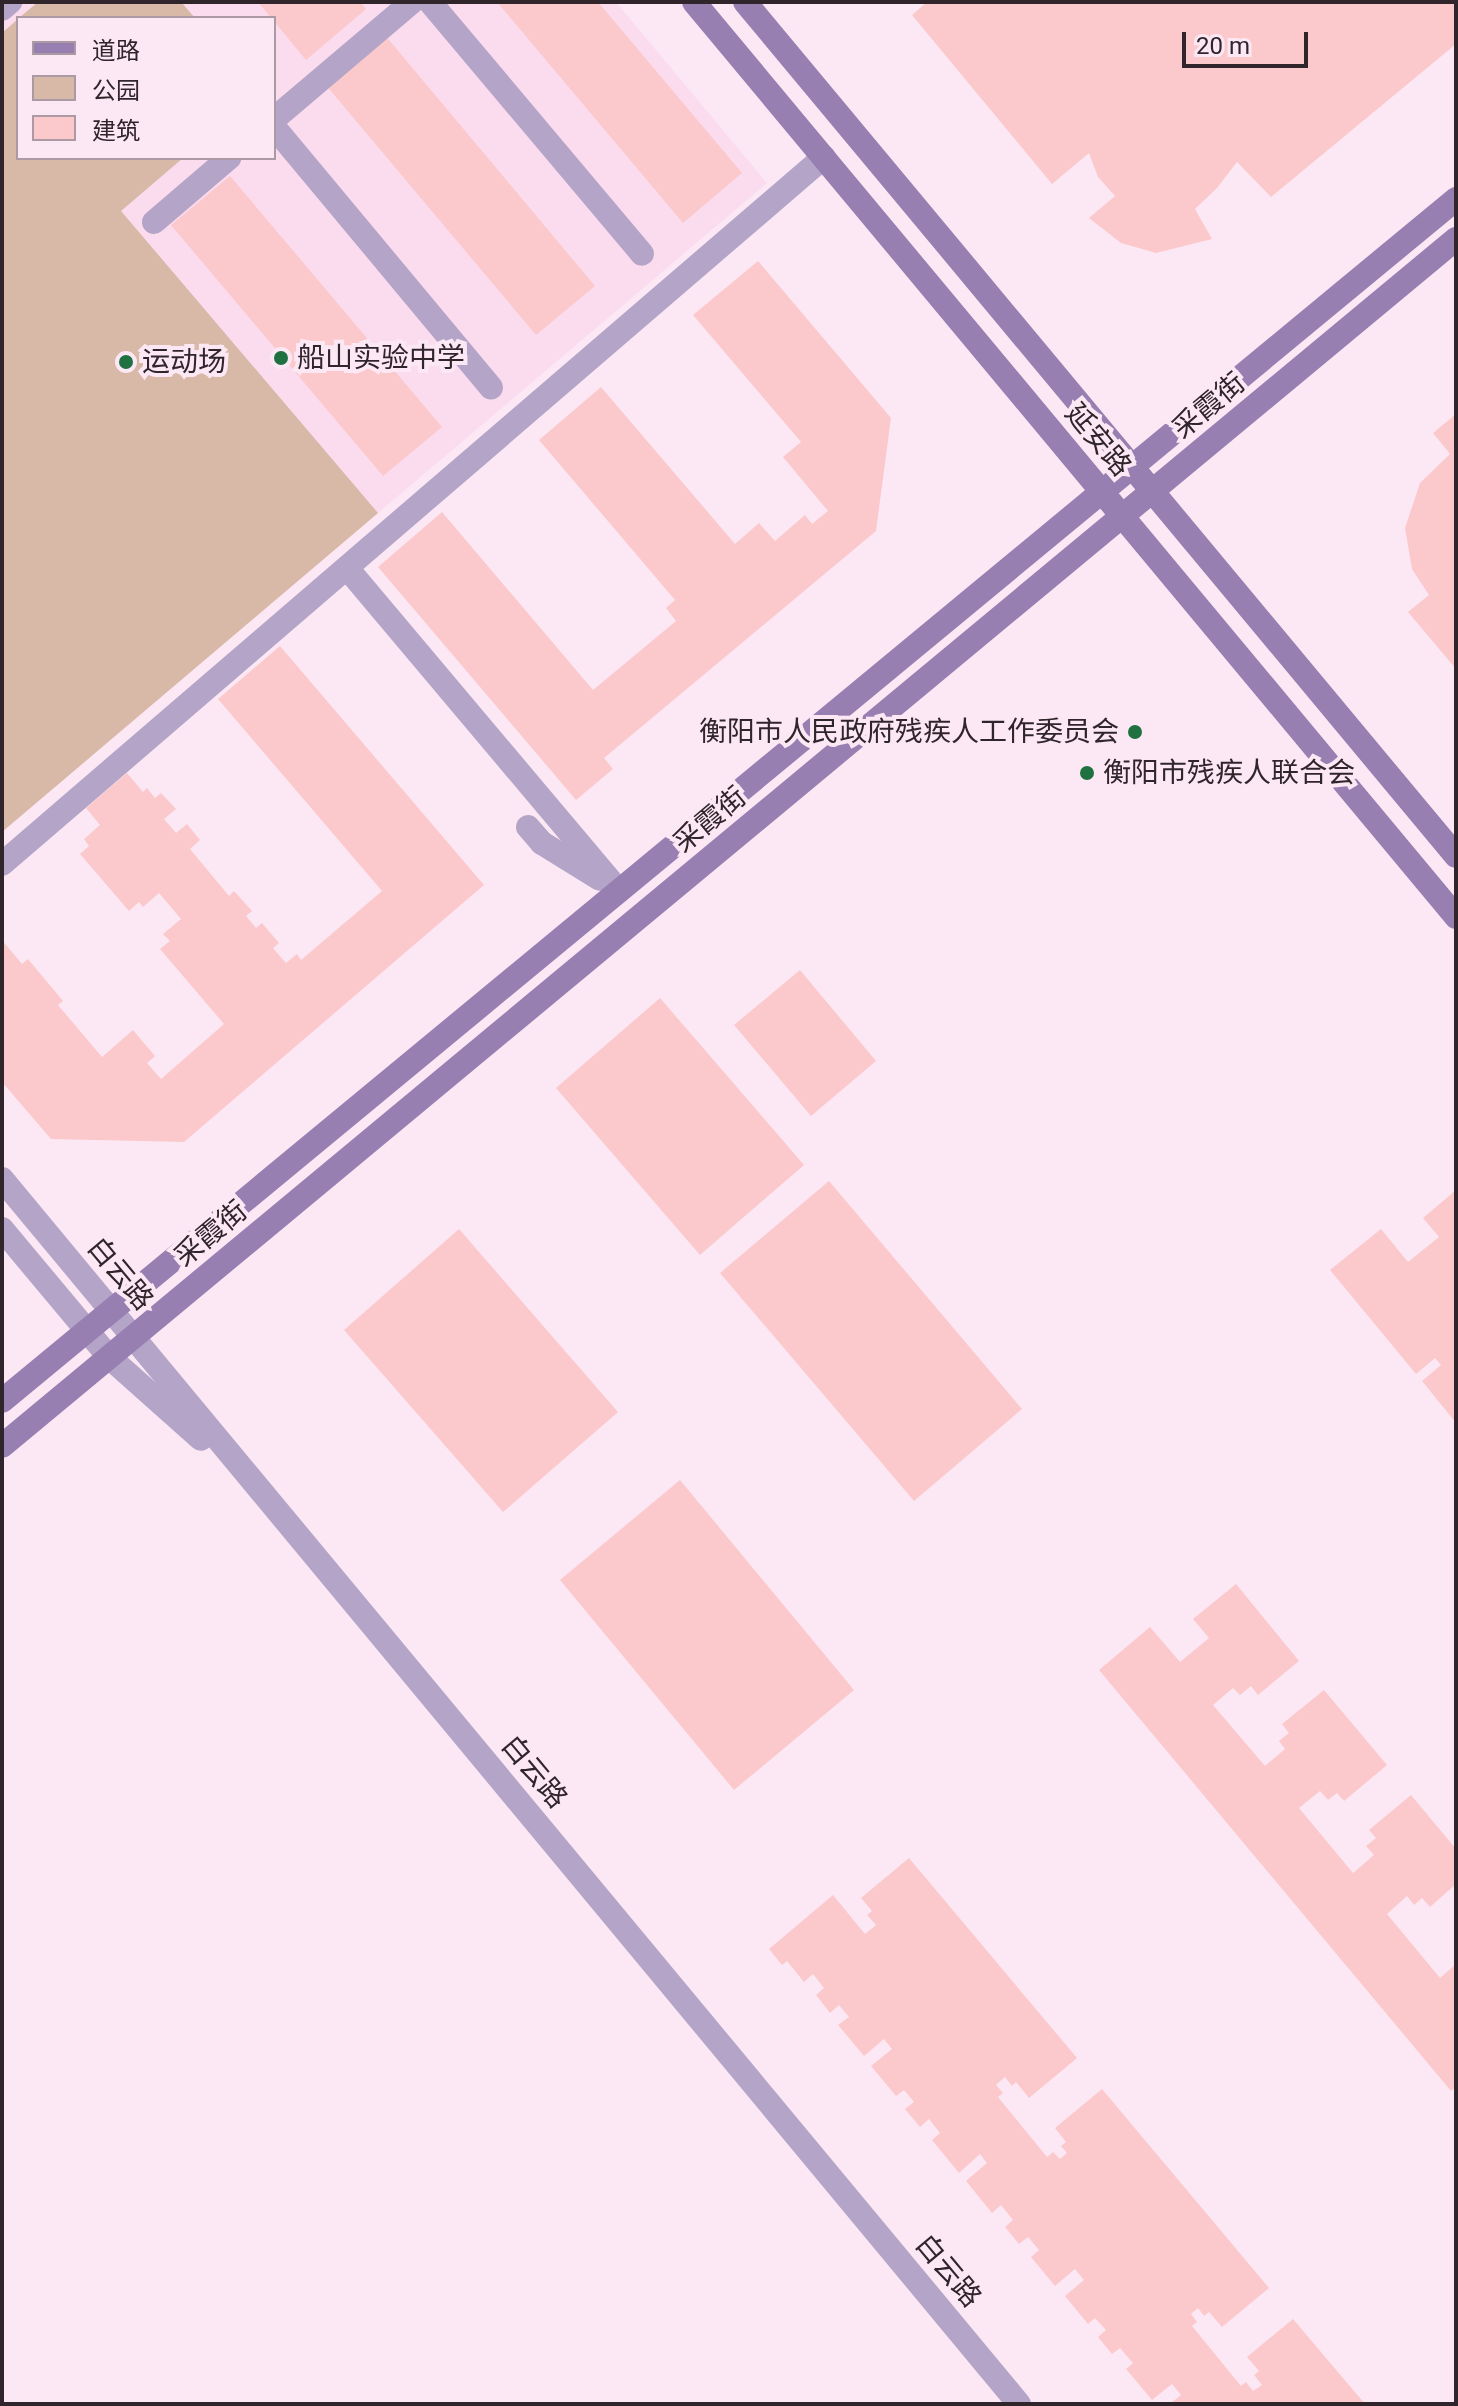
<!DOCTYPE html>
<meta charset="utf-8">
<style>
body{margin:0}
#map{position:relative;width:1458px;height:2406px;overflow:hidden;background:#fce8f4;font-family:Roboto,"Noto Sans SC",sans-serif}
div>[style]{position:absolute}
.built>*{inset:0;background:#fbdbee}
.green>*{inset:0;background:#d8b8a6}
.building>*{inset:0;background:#fbc9cb}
.service>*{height:24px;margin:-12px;padding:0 12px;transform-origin:12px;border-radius:12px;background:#b4a4c7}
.minor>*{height:24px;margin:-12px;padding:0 12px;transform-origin:12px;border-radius:12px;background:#b4a4c7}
.tertiary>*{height:24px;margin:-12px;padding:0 12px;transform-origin:12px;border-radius:12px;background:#b4a4c7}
.secondary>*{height:24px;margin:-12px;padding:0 12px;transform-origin:12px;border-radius:12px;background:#987fb2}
.dots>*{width:22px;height:22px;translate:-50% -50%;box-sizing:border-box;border:4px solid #fce8f4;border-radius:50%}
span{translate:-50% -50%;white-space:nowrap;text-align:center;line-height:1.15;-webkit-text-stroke:8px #fce8f4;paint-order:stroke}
.poi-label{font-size:28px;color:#31252c}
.left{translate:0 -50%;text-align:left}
.right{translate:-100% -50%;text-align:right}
.street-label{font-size:28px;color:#31252c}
.frame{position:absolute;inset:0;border:4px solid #31252c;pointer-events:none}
.legend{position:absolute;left:16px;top:16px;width:260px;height:144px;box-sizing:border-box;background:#fce8f4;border:2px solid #ab9aa4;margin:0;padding:10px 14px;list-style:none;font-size:24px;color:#31252c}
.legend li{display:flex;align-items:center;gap:16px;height:40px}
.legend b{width:40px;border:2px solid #ab9aa4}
.scale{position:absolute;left:1182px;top:32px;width:126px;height:36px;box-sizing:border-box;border:4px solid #31252c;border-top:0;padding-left:10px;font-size:24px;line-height:28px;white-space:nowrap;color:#31252c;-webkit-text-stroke:6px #fce8f4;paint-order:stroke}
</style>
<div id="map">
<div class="built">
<i style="clip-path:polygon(evenodd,2px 2px,616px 2px,767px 183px,2px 832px,2px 2px,18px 18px,274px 18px,274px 158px,18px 158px,18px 18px)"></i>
</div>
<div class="green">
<i style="clip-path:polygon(38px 2px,181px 2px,195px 18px,19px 18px)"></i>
<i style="clip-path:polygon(18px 19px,18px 158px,183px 158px,121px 211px,378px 513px,2px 832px,2px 33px)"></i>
</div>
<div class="building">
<i style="clip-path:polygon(258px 2px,360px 2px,366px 9px,306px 60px)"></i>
<i style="clip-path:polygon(497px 2px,598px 2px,742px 173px,683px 223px)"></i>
<i style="clip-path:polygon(927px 2px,1456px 2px,1456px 44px,1271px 197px,1237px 162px,1217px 188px,1195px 209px,1212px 239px,1156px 253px,1121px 243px,1089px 218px,1115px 196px,1098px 177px,1089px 153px,1052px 184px,912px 15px)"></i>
<i style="clip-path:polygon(384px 34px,595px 286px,536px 335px,325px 84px)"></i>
<i style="clip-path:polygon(230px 176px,442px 427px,383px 476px,171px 225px)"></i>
<i style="clip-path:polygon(758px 261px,891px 418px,876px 531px,604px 758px,613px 769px,576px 800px,378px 567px,442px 512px,593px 690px,676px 621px,666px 608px,675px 600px,539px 440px,601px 387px,735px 544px,759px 523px,775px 541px,805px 515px,812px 524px,828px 511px,783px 457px,801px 442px,693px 315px)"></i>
<i style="clip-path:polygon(1456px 414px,1456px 669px,1408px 612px,1429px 595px,1412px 569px,1405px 528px,1420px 483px,1450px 454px,1433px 433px)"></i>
<i style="clip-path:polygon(280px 646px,484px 885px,184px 1142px,51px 1139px,2px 1082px,2px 940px,22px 964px,28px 959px,63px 1001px,58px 1005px,102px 1057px,133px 1030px,155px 1056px,147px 1063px,161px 1079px,224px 1024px,160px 949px,170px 941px,163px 934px,181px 919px,159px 893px,143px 907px,139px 902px,129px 911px,80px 854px,89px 846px,84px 839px,100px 825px,86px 808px,127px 773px,143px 792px,147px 788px,155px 798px,161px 793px,176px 809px,164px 819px,176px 833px,187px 824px,200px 840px,190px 849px,229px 896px,234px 891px,252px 911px,246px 916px,256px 928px,262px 923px,279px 943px,273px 948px,286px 963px,297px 954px,301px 960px,382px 891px,218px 699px)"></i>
<i style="clip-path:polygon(800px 970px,876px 1061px,811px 1116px,734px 1025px)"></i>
<i style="clip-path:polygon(660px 998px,804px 1165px,700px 1255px,556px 1088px)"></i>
<i style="clip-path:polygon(829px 1181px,1022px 1409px,914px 1501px,720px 1273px)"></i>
<i style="clip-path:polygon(1456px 1190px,1456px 1423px,1422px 1381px,1441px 1365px,1435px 1358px,1416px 1374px,1330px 1270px,1381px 1229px,1408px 1262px,1439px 1237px,1423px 1218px)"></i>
<i style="clip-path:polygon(459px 1229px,618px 1412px,503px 1512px,344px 1330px)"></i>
<i style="clip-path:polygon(680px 1480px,854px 1690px,734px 1790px,560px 1580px)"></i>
<i style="clip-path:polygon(1236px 1584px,1299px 1661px,1258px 1695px,1251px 1686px,1240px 1695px,1233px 1688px,1213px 1705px,1265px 1766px,1285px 1749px,1279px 1741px,1289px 1733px,1282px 1724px,1324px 1690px,1387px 1765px,1344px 1801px,1337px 1793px,1328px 1800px,1320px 1791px,1299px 1808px,1353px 1873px,1374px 1855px,1366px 1846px,1376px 1838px,1369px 1830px,1411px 1795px,1456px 1849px,1456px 1884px,1430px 1907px,1422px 1898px,1414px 1905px,1407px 1896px,1387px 1914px,1440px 1978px,1456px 1964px,1456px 2087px,1451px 2091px,1099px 1670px,1150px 1627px,1180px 1662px,1209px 1638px,1193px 1619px)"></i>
<i style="clip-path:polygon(909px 1858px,1077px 2058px,1029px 2098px,1016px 2082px,1012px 2086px,1005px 2077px,996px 2085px,1003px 2093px,998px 2097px,1047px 2157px,1053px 2152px,1060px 2159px,1067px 2153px,1061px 2146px,1066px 2142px,1055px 2128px,1102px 2089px,1269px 2288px,1222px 2327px,1209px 2312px,1204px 2316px,1198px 2308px,1191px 2314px,1197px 2322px,1192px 2326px,1241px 2386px,1246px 2382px,1253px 2391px,1262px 2385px,1254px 2375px,1259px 2371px,1247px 2357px,1293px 2319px,1365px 2404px,1170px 2404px,1181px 2395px,1172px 2384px,1152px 2400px,1126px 2369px,1133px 2363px,1120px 2348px,1112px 2354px,1098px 2337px,1106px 2330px,1095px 2318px,1088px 2324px,1065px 2296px,1084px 2280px,1075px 2269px,1055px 2286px,1031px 2257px,1039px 2250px,1028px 2237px,1019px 2244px,1005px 2227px,1013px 2220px,1001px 2205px,992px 2213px,966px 2181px,987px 2163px,980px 2154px,959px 2173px,932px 2140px,940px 2133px,929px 2119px,920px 2127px,905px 2109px,914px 2102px,904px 2090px,896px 2096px,871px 2066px,892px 2049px,884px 2039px,864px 2056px,838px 2025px,849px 2017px,839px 2005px,830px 2013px,816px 1995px,824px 1988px,813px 1974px,804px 1982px,787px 1961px,782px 1965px,769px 1949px,833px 1895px,865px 1934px,876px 1925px,867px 1915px,872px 1911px,861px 1898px)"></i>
</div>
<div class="service">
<i style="left:430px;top:2px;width:329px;rotate:49.9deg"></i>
<i style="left:2px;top:9px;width:11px;rotate:-41deg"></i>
<i style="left:274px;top:119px;width:181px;rotate:-40.3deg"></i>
<i style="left:274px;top:127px;width:339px;rotate:50.2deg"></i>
<i style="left:154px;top:222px;width:99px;rotate:-40.5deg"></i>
</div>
<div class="minor">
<i style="left:347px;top:568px;width:422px;rotate:49.9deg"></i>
<i style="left:528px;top:827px;width:21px;rotate:49deg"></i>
<i style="left:542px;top:843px;width:68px;rotate:31.8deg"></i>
<i style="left:2px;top:864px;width:1084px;rotate:-40.7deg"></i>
</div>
<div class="tertiary">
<i style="left:2px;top:1179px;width:1592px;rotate:50.3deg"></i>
<i style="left:2px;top:1229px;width:167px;rotate:50.1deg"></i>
<i style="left:109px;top:1357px;width:123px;rotate:41.7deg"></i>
</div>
<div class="secondary">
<i style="left:694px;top:2px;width:1191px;rotate:50.21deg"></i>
<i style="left:745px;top:2px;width:1111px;rotate:50.22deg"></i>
<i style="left:2px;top:1401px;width:1887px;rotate:-39.58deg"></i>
<i style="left:2px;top:1446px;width:1890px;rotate:-39.7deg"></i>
</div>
<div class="dots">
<i style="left:281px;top:358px;background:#207142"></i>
<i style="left:126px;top:362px;background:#207142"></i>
<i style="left:1135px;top:732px;background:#207142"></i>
<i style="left:1087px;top:773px;background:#207142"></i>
</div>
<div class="poi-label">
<span class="left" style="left:297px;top:358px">船山实验中学</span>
<span class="left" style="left:142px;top:362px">运动场</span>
<span class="right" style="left:1119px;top:732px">衡阳市人民政府残疾人工作委员会</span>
<span class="left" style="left:1103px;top:773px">衡阳市残疾人联合会</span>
</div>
<div class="street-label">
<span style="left:1209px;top:406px;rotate:-40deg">采霞街</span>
<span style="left:1098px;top:440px;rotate:50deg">延安路</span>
<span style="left:710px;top:820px;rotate:-40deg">采霞街</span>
<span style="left:211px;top:1234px;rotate:-40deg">采霞街</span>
<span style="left:120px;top:1274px;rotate:50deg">白云路</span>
<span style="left:534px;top:1772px;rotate:50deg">白云路</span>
<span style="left:948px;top:2271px;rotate:50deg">白云路</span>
</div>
<div class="frame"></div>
<ul class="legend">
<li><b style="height:10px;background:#987fb2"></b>道路</li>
<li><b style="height:22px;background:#d8b8a6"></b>公园</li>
<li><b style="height:22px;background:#fbc9cb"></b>建筑</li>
</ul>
<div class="scale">20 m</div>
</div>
